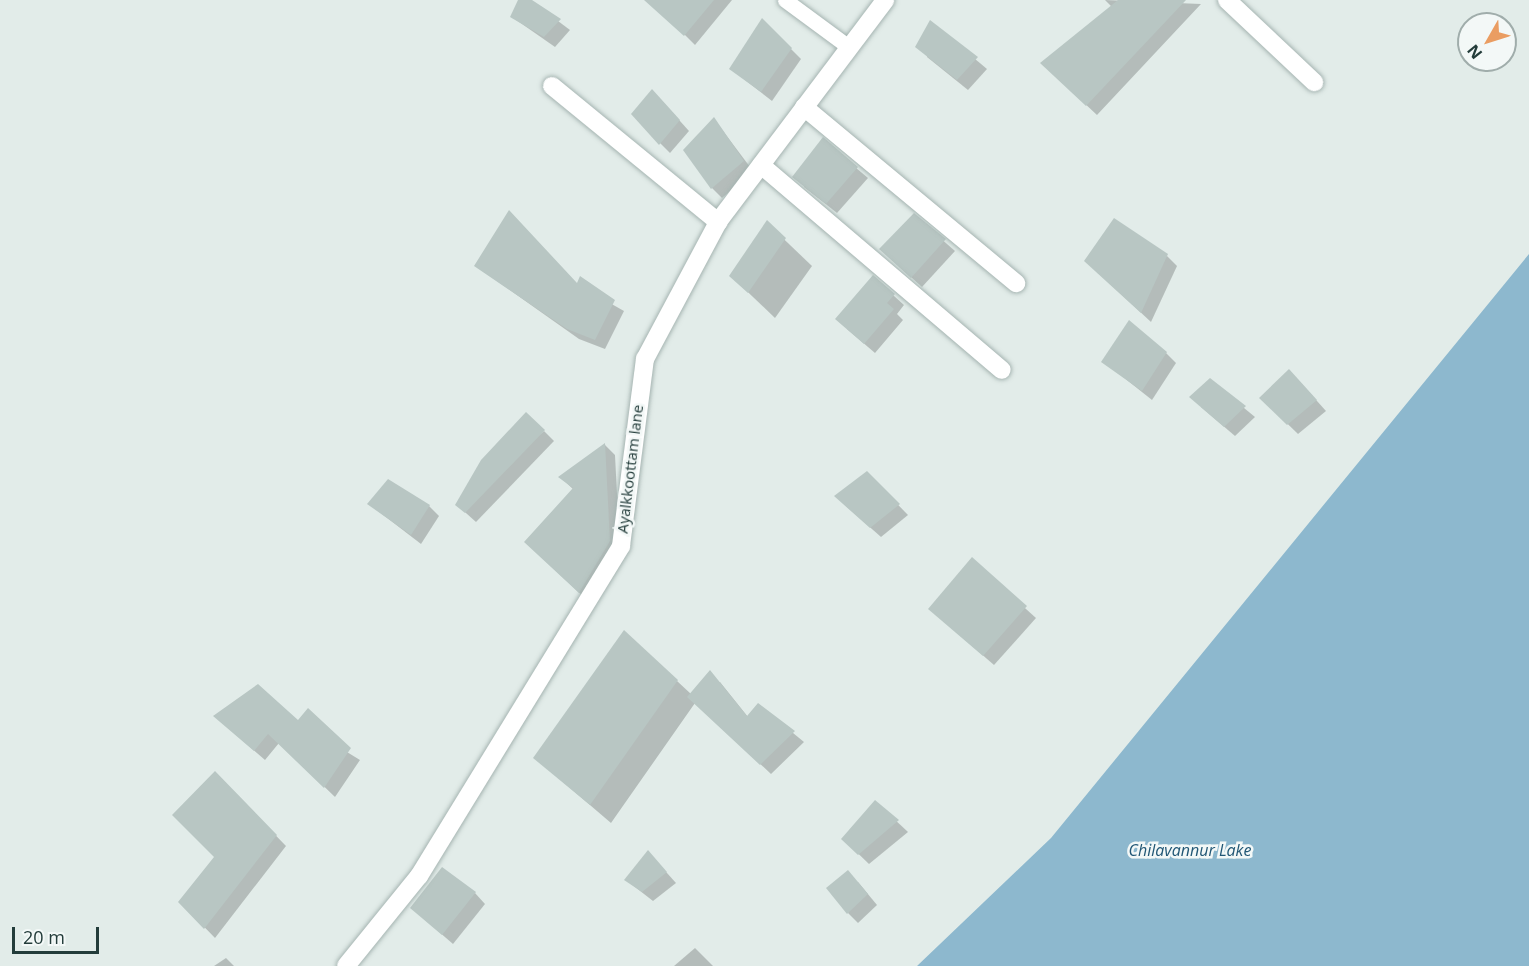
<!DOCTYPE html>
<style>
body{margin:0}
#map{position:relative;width:1529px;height:966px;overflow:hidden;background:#e2ece9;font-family:"Open Sans",sans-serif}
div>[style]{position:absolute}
.water>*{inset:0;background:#8db8ce}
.shadow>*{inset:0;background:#0003}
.building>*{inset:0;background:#b8c6c3}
.roads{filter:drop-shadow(0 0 2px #a5b4b1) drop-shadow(0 0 2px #a5b4b1)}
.lane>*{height:15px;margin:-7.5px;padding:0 7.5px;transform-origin:7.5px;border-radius:7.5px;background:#fff}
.street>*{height:18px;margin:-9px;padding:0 9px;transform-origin:9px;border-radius:9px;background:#fff}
span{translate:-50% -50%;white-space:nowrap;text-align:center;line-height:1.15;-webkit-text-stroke:5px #f3f8f7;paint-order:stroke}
.street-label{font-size:15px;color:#233c3a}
.water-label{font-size:16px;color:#215775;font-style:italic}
.north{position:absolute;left:1457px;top:12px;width:60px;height:60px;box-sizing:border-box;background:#f3f8f7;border:2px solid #a0adab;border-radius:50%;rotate:231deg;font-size:16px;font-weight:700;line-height:24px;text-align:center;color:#233c3a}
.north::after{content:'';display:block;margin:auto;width:21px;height:27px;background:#ea9d62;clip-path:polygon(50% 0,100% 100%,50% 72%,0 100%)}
.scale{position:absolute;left:12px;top:927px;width:87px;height:27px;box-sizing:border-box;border:3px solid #233c3a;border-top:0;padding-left:8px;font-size:18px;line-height:21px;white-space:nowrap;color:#233c3a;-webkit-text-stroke:4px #f3f8f7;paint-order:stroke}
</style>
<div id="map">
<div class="water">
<i style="clip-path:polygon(1529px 254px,1529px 966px,917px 966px,1051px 838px)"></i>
</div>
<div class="shadow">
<i style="clip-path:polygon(520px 0,530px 0,570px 30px,555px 47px,512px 17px)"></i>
<i style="clip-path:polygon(650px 0,732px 0,695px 45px)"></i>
<i style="clip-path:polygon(1105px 0,1201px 4px,1097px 115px,1052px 73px,1112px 7px)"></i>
<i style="clip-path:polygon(762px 20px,801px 59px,772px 101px,731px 69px)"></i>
<i style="clip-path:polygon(931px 22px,987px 69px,968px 90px,927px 57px)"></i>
<i style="clip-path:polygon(662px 101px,689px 131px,670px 153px,660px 143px)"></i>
<i style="clip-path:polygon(714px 119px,753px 171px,722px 198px,712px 188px)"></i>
<i style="clip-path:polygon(823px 140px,868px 178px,837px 213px,804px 187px)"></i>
<i style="clip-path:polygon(914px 215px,955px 251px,922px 287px,891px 259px)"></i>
<i style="clip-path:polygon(767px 223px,812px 266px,775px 318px,731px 276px)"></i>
<i style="clip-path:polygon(1167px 256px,1177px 266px,1151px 322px,1096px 271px)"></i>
<i style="clip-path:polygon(476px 266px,578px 285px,624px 311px,605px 349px,579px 339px)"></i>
<i style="clip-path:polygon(873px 277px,904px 305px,897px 314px,903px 320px,875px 353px,847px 329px)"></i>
<i style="clip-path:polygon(1166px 353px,1176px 363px,1152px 400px,1103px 361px)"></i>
<i style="clip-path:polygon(1210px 380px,1255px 417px,1235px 436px,1201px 407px)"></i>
<i style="clip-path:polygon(1299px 381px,1326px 411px,1298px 434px,1261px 398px)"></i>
<i style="clip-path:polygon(544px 431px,554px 441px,476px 522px,457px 505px)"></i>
<i style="clip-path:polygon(605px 445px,615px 455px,620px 552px,589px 602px,536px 552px,574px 490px,560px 477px)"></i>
<i style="clip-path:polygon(867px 473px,908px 515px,881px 537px,846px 506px)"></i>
<i style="clip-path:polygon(369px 504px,429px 506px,439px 516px,421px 544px)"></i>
<i style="clip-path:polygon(972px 560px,1036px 618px,994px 665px,941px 619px)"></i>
<i style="clip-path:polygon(677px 681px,691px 694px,720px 682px,748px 717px,759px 705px,804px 742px,771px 774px,695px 703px,611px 823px,535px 758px)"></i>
<i style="clip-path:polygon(298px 722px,360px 760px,335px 797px,279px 743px,265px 760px,226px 726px)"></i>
<i style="clip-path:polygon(215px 773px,286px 846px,215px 938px,180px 902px,216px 857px)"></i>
<i style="clip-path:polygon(876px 802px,908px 832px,869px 864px,843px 839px)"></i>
<i style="clip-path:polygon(658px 863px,676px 883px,653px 901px,626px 880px)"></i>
<i style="clip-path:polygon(858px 882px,877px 905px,858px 923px,848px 913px)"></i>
<i style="clip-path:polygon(475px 893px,485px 904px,453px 944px,423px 918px)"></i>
<i style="clip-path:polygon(695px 948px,713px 966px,674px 966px)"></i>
<i style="clip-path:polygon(226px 958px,234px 966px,214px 966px)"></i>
</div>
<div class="building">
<i style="clip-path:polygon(518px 0,532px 0,561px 19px,544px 37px,510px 17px)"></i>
<i style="clip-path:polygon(644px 0,714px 0,684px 36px)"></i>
<i style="clip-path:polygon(1118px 0,1186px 0,1086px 106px,1040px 63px)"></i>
<i style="clip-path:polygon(762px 18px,792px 48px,761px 92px,729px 69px)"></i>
<i style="clip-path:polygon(930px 20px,978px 57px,957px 80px,915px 47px)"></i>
<i style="clip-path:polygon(652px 89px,680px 120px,659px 145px,631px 114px)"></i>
<i style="clip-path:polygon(714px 117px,744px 161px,711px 189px,683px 150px)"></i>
<i style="clip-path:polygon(823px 137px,858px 167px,826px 204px,792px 177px)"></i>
<i style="clip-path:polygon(509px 210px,577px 283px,580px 276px,615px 300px,595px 340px,567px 329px,474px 266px)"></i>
<i style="clip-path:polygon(914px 213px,946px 239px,911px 278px,879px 249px)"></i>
<i style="clip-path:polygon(1114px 218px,1168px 254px,1141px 313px,1084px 261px)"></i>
<i style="clip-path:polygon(767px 220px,786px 238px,748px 293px,729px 276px)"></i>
<i style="clip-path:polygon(873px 275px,895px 294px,887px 303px,894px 309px,864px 344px,835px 319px)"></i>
<i style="clip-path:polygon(1129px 320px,1167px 352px,1142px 391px,1101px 362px)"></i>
<i style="clip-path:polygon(1289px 369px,1317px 400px,1287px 425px,1259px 398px)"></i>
<i style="clip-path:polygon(1210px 378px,1246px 406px,1224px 427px,1189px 397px)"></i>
<i style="clip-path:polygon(526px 412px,545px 430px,465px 513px,455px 505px,481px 460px)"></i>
<i style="clip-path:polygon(605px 443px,610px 541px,579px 593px,524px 542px,573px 488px,558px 477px)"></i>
<i style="clip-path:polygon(867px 471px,900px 504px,870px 528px,834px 496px)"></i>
<i style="clip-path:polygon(388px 479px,430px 505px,411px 535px,367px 504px)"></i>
<i style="clip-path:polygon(972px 557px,1027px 606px,983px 656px,928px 609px)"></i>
<i style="clip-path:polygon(624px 630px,678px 680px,590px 805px,533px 758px)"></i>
<i style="clip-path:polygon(710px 670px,747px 716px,758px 703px,795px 731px,760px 765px,687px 697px)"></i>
<i style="clip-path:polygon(258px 684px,298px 720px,308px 708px,351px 748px,324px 788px,268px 734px,254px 751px,213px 716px)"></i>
<i style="clip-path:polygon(215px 771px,277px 835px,204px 929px,178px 902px,214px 857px,172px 815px)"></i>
<i style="clip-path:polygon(875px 800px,899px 820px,858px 855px,841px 839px)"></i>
<i style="clip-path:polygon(648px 850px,667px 872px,642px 892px,624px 880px)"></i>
<i style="clip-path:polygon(442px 867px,476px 892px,442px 935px,410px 908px)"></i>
<i style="clip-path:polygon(848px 870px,868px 894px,847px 914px,826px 888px)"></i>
</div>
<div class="roads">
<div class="lane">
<i style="left:785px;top:0;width:76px;rotate:36.4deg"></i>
</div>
<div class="street">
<i style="left:1227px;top:0;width:120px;rotate:43.3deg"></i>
<i style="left:552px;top:86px;width:215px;rotate:39.3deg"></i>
<i style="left:804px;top:107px;width:276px;rotate:39.7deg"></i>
<i style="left:761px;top:165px;width:316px;rotate:40.4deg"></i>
<i style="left:346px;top:966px;width:116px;rotate:-51deg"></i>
<i style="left:419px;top:876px;width:387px;rotate:-58.5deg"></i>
<i style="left:621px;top:546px;width:189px;rotate:-82.7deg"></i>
<i style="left:645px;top:359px;width:155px;rotate:-61.9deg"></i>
<i style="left:718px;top:222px;width:278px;rotate:-53deg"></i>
</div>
</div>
<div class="street-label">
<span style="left:630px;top:469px;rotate:-83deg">Ayalkkoottam lane</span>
</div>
<div class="water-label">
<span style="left:1190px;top:850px">Chilavannur Lake</span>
</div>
<div class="north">N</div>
<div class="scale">20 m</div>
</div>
